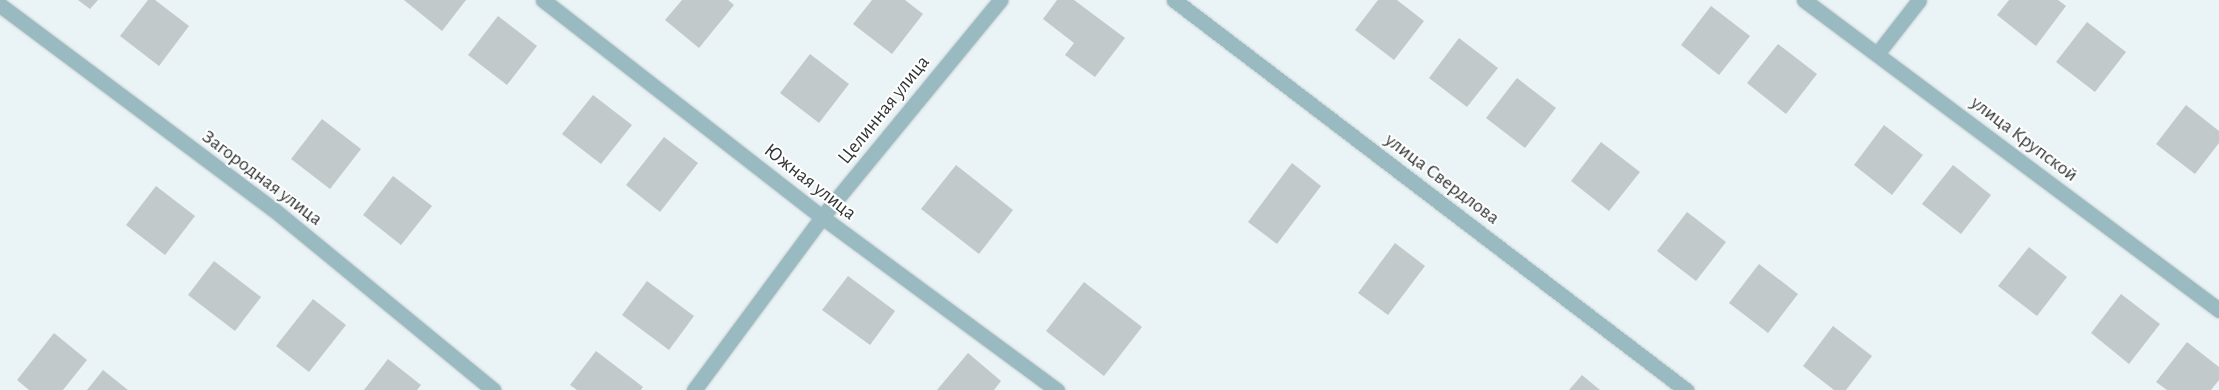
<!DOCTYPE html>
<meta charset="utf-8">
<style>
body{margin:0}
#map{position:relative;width:2219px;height:390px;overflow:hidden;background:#eaf3f5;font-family:"Alegreya Sans",sans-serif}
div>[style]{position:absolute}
.building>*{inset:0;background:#c1c9cb}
.roads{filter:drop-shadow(0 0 1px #c5cdcf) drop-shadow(0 0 1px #c5cdcf)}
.service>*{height:15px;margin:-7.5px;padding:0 7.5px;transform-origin:7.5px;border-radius:7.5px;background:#9abac2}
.minor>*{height:15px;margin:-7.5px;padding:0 7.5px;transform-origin:7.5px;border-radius:7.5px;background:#9abac2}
span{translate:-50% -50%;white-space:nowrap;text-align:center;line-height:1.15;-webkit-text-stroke:4px #fff;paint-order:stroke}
.street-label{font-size:20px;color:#323636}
</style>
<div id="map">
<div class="building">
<i style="clip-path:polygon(78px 0,98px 0,90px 9px)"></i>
<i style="clip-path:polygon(148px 0,155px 0,189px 26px,159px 66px,120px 36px)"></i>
<i style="clip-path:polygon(404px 0,466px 0,442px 31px)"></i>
<i style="clip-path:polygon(682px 0,728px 0,734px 5px,699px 48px,665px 20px)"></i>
<i style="clip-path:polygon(872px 0,905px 0,923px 14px,892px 54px,853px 24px)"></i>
<i style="clip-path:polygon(1057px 0,1074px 0,1125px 38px,1095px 77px,1065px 55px,1074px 43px,1043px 19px)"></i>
<i style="clip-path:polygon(1378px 0,1397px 0,1424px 21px,1394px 60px,1355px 30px)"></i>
<i style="clip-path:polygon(2009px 0,2058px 0,2066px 6px,2036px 46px,1997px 15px)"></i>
<i style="clip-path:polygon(1711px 6px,1750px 36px,1719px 75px,1681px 45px)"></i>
<i style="clip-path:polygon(498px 16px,537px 46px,507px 85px,468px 55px)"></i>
<i style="clip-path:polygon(2087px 22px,2126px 52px,2095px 92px,2056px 62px)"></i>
<i style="clip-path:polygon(1459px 38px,1498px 68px,1467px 107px,1429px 78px)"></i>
<i style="clip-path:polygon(1778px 44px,1817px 74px,1786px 114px,1747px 83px)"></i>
<i style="clip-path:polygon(810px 54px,849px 84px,819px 123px,780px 93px)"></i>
<i style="clip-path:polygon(1517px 78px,1556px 108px,1525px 148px,1486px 118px)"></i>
<i style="clip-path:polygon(593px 95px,632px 125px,601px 164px,562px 134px)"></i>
<i style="clip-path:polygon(2186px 105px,2219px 131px,2219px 143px,2195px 174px,2156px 144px)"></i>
<i style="clip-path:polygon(322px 119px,361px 149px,330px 189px,291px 159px)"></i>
<i style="clip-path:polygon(1884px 125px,1923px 155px,1892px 195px,1854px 165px)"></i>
<i style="clip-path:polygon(664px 137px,698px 163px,660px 212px,626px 185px)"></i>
<i style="clip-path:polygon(1601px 142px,1640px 172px,1609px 211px,1571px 181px)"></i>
<i style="clip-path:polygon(1292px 163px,1321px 186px,1277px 244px,1248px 222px)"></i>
<i style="clip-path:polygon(956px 165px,1013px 210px,979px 254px,921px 209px)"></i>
<i style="clip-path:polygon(1953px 165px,1991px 195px,1961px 234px,1922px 204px)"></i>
<i style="clip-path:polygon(393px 176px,432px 206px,401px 245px,363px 215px)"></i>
<i style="clip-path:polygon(156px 186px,195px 216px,165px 255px,126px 225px)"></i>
<i style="clip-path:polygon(1687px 212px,1726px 242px,1696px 281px,1657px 251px)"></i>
<i style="clip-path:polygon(1395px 243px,1425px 266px,1388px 315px,1358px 293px)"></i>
<i style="clip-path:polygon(2029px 247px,2067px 277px,2037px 316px,1998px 286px)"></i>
<i style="clip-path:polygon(214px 261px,261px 297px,235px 331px,188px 295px)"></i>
<i style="clip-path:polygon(1759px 264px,1798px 294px,1768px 333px,1729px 303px)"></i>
<i style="clip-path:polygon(848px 276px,895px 311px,870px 345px,822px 310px)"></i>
<i style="clip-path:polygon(647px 281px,694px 316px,669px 350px,622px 315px)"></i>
<i style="clip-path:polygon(1084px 282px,1142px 327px,1104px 376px,1046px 331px)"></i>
<i style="clip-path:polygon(2121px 294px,2160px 324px,2129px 364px,2091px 333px)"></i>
<i style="clip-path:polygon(313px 299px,346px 325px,309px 372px,276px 346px)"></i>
<i style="clip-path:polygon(1833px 326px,1872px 356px,1846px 390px,1834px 390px,1803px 366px)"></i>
<i style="clip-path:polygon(54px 333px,87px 360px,63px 390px,29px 390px,17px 380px)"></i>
<i style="clip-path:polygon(2187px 342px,2219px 367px,2219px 380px,2211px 390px,2167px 390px,2156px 382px)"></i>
<i style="clip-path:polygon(596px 351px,643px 387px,641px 390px,577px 390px,570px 385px)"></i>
<i style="clip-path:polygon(968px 353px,1001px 381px,994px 390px,937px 390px)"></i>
<i style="clip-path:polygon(388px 359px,421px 385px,417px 390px,364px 390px)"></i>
<i style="clip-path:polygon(103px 370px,128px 390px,87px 390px)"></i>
<i style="clip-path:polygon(1582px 375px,1600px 390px,1569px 390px)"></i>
</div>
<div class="roads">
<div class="service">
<i style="left:1877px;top:54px;width:68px;rotate:-52.1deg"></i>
</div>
<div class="minor">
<i style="left:543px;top:0;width:353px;rotate:37.9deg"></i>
<i style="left:822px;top:217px;width:292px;rotate:36.4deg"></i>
<i style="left:1174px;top:0;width:644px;rotate:37.3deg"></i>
<i style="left:1804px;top:0;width:518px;rotate:36.76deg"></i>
<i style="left:0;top:5px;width:341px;rotate:36.8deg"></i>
<i style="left:273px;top:209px;width:285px;rotate:39.4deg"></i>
<i style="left:694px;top:390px;width:215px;rotate:-53.5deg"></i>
<i style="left:822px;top:217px;width:281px;rotate:-50.6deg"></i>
</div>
</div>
<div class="street-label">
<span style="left:884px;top:110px;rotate:-51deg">Целинная улица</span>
<span style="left:2024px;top:139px;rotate:37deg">улица Крупской</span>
<span style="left:262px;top:178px;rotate:37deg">Загородная улица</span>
<span style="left:1442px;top:179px;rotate:37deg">улица Свердлова</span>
<span style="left:810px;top:182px;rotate:38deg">Южная улица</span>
</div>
</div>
